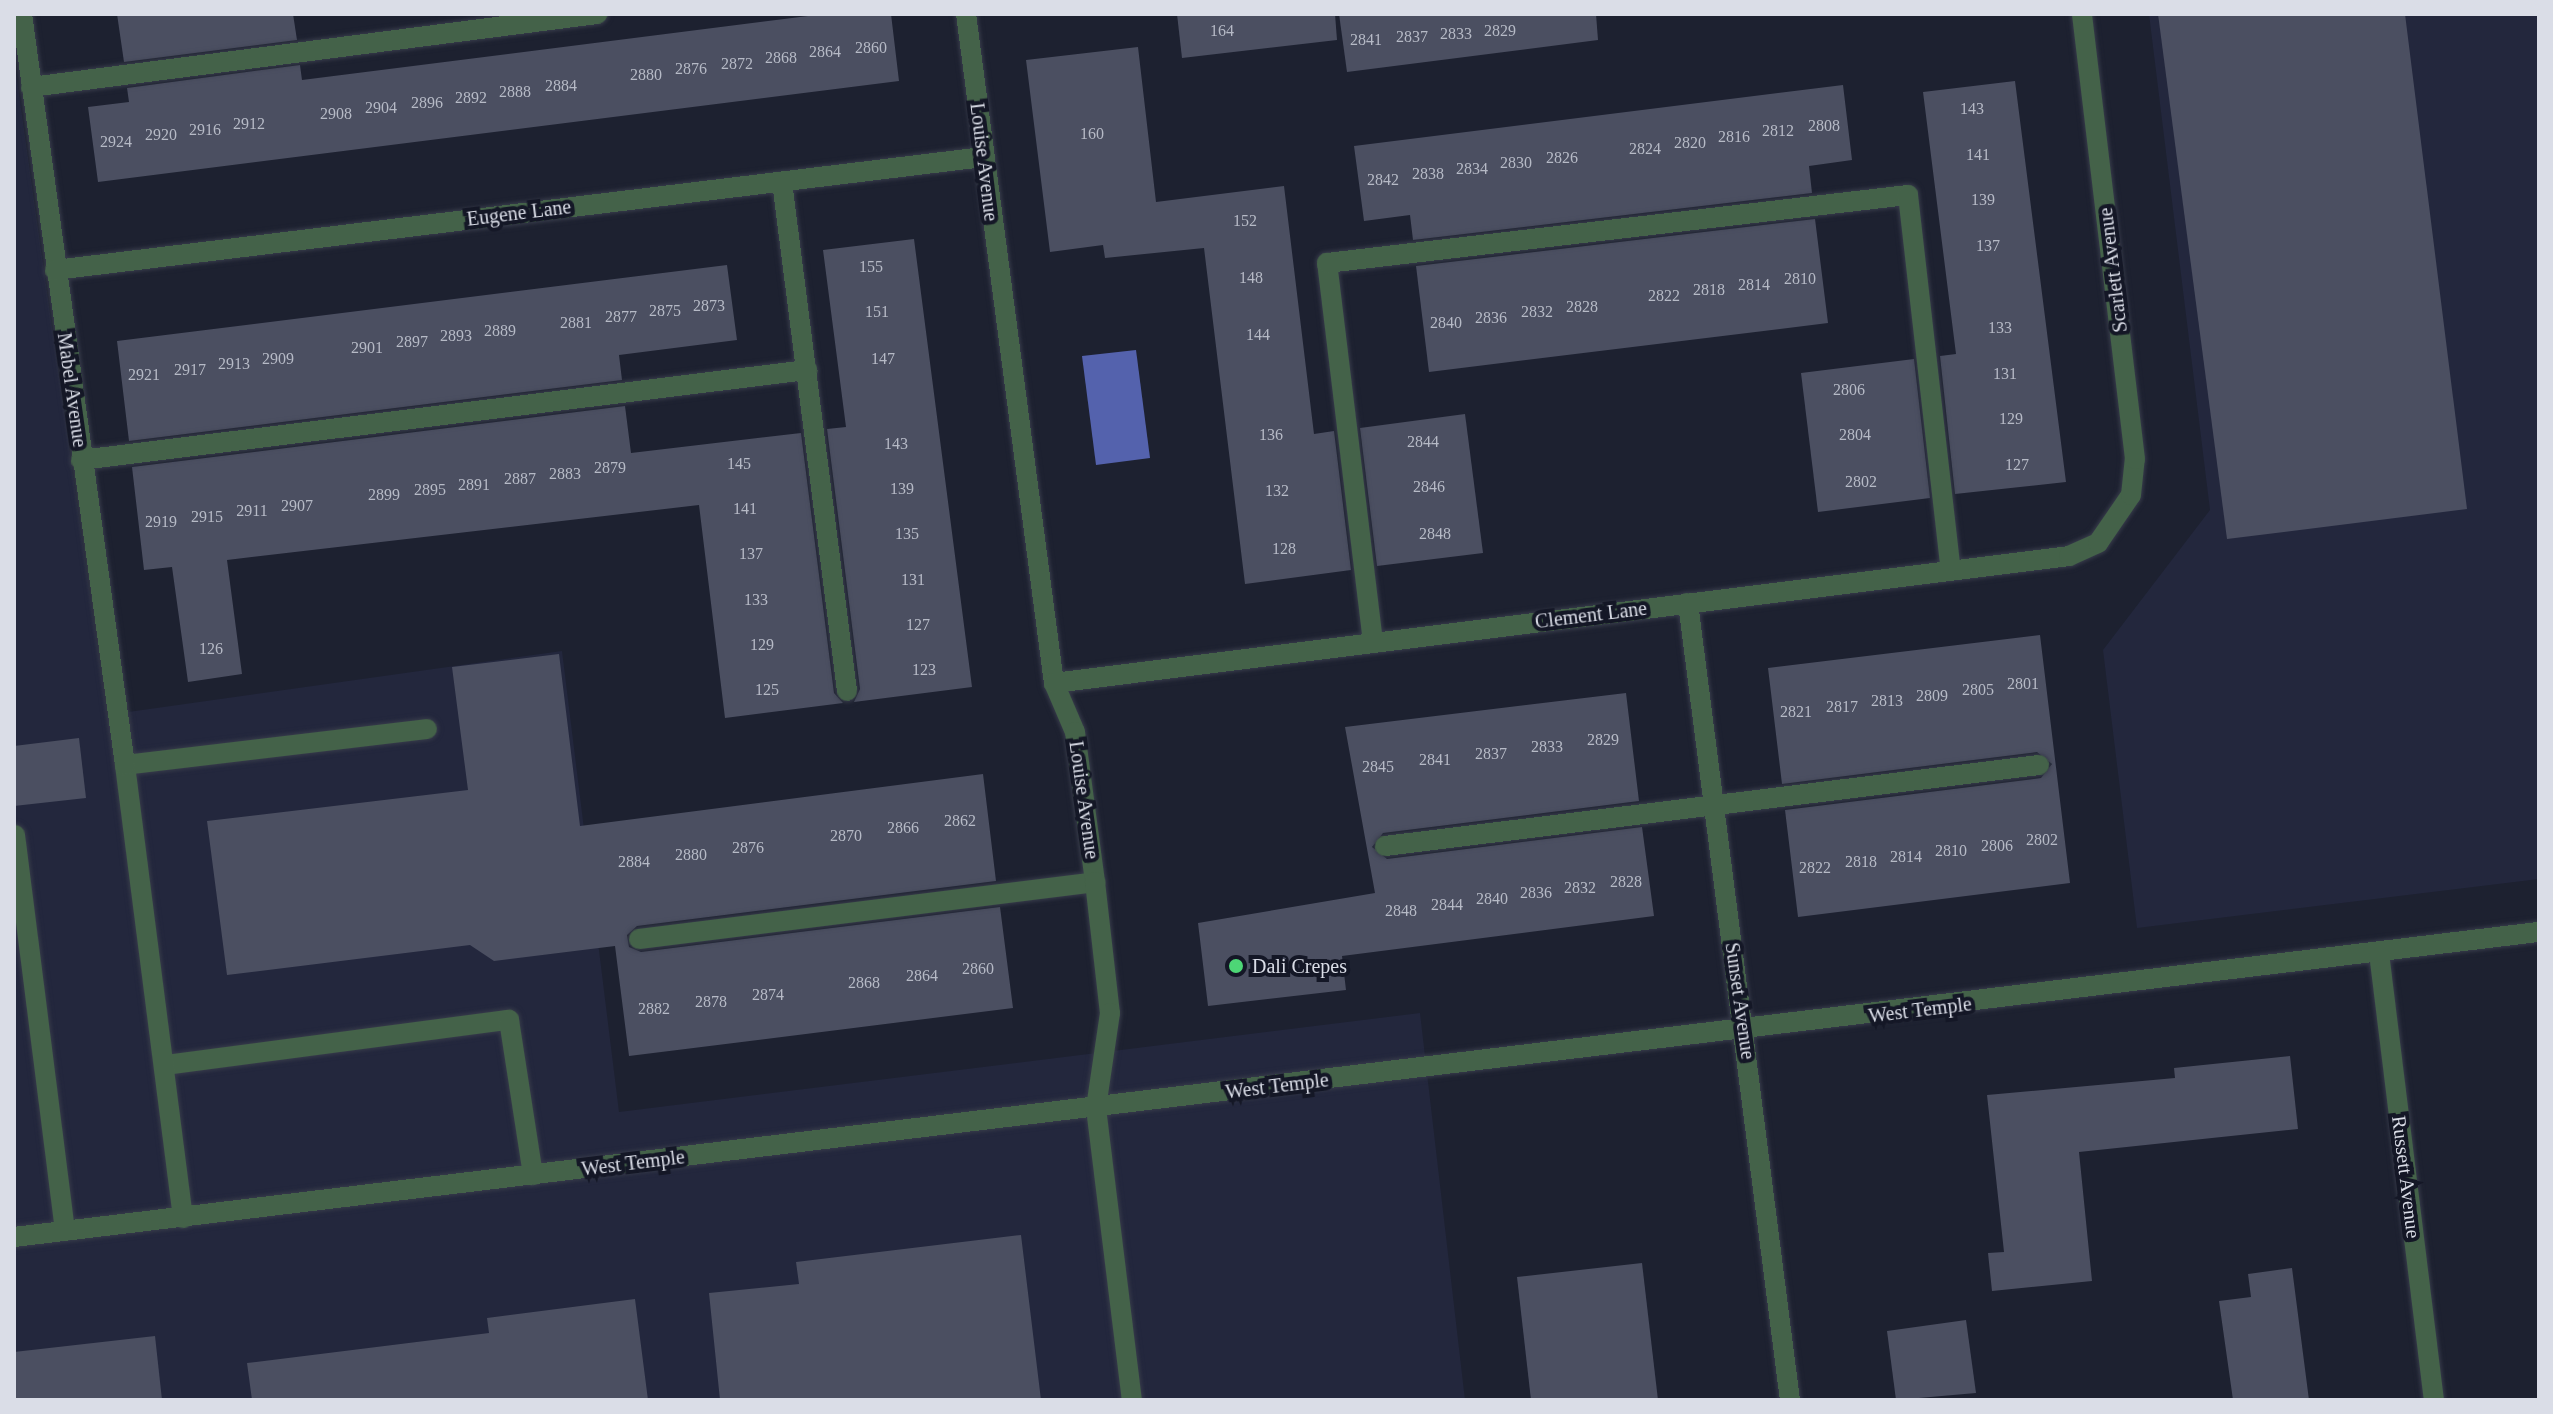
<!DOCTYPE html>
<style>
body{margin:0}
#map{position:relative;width:2553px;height:1414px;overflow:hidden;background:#1d2130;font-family:Georgia,serif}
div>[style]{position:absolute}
.built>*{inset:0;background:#23273d}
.water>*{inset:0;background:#5462ad}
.building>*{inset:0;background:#4b4f61}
.roads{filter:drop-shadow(0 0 2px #373b4a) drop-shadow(0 0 2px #373b4a)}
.service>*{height:20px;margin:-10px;padding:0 10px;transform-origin:10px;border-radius:10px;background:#446249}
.minor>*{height:20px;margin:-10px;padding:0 10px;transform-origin:10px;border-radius:10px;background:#446249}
.tertiary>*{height:20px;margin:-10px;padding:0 10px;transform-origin:10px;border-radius:10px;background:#446249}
.dots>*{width:22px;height:22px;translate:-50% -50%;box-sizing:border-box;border:4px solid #141726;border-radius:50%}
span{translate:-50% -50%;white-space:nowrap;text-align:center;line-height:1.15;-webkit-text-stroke:8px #141726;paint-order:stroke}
.number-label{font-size:16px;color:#b6bac6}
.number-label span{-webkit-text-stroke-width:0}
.street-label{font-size:20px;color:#dadde7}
.poi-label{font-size:20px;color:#dadde7}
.left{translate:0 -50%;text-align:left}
.frame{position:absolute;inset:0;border:16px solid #dadde7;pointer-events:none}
</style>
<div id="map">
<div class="built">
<i style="clip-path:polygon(2149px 14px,2539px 14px,2539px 879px,2137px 928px,2103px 650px,2210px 510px)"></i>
<i style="clip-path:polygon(14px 59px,107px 715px,562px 651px,619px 1112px,1420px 1013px,1465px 1400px,14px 1400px)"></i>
</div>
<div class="water">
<i style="clip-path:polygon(1136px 350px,1150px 458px,1096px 465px,1082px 356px)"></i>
</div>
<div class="building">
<i style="clip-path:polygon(117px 14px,293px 14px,297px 40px,124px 62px)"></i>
<i style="clip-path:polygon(824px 14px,891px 14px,899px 81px,98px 182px,88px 107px,129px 102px,127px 88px,300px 65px,302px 80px)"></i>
<i style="clip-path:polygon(1177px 14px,1335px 14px,1337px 40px,1182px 58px)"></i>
<i style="clip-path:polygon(1339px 14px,1596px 14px,1598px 40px,1347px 72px)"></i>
<i style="clip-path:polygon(2158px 14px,2405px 14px,2467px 509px,2227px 539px)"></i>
<i style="clip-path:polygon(1138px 47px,1156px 202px,1284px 186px,1314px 434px,1334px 431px,1351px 570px,1245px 584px,1204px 248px,1105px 258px,1103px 245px,1050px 252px,1026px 60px)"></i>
<i style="clip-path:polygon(2015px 81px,2066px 482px,1955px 494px,1940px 356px,1956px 354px,1923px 92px)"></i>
<i style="clip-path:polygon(1843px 85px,1852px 160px,1809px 166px,1812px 193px,1413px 240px,1410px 215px,1364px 221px,1354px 146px)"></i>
<i style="clip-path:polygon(1815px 219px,1828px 323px,1429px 372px,1416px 266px)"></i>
<i style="clip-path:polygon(914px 239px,972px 687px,854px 702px,860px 689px,827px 429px,846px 427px,823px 250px)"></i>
<i style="clip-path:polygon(727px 265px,737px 340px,619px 355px,622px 380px,129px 441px,117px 341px)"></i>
<i style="clip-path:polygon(1914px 359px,1930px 498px,1818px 512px,1801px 373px)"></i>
<i style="clip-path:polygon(625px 406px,631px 453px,801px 433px,834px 693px,843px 703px,725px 718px,699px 505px,227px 560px,242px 674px,188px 682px,172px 567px,144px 570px,132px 467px)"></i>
<i style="clip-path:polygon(1465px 414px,1483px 553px,1377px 566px,1360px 428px)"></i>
<i style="clip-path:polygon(2040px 635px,2070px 883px,1798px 917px,1785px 810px,2041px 778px,2052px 764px,2037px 752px,1782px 784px,1768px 668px)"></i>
<i style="clip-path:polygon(559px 654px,580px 826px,983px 774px,996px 881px,637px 926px,627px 935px,629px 947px,641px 952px,1000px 907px,1013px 1008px,629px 1056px,615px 946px,494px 961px,470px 945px,227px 975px,207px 821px,468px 790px,452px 667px)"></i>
<i style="clip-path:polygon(1626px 693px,1639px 801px,1383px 833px,1372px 847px,1387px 859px,1642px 827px,1654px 916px,1342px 956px,1346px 990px,1208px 1006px,1198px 923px,1375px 893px,1345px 727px)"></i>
<i style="clip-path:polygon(79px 738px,86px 798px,14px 806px,14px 746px)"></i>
<i style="clip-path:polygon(2290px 1056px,2298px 1129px,2079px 1152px,2092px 1281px,1992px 1291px,1988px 1253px,2004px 1252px,1987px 1095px,2175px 1078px,2174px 1068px)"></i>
<i style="clip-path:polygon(1021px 1235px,1041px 1400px,720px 1400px,709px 1293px,799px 1284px,796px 1262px)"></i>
<i style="clip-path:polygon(1642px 1263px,1658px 1400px,1531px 1400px,1517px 1277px)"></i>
<i style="clip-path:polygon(2292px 1268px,2309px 1400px,2233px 1400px,2219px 1301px,2251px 1297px,2248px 1274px)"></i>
<i style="clip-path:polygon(635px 1299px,648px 1400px,252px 1400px,247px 1363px,489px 1333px,487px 1318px)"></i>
<i style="clip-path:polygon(1966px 1320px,1976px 1393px,1896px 1400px,1887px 1331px)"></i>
<i style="clip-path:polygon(155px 1336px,162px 1400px,14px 1400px,14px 1352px)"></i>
</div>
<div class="roads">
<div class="service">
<i style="left:31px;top:87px;width:571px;rotate:-7.35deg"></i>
<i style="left:782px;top:182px;width:513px;rotate:82.72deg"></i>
<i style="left:81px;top:460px;width:732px;rotate:-7.07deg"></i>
<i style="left:1373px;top:642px;width:382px;rotate:-96.9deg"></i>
<i style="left:1327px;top:263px;width:585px;rotate:-6.68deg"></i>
<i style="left:1908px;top:195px;width:377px;rotate:83.5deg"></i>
<i style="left:15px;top:835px;width:399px;rotate:82.8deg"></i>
<i style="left:1385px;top:846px;width:659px;rotate:-7.06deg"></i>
<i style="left:639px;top:939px;width:460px;rotate:-7.1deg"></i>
<i style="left:165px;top:1065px;width:347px;rotate:-7.5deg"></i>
<i style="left:509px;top:1020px;width:157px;rotate:81.2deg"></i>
<i style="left:183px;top:1218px;width:457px;rotate:-97.3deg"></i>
<i style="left:125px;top:765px;width:304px;rotate:-6.8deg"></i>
</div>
<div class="minor">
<i style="left:22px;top:14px;width:758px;rotate:82.19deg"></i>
<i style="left:966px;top:14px;width:675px;rotate:82.51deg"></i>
<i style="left:1054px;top:683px;width:53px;rotate:66.8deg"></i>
<i style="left:1075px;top:732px;width:151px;rotate:82.4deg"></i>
<i style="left:1095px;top:882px;width:132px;rotate:83.5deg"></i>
<i style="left:1110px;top:1013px;width:96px;rotate:98.4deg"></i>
<i style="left:1096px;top:1108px;width:294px;rotate:83deg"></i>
<i style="left:55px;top:270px;width:935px;rotate:-6.94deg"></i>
<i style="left:1688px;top:603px;width:804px;rotate:82.71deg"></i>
<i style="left:1054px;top:683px;width:1023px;rotate:-7.13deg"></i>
<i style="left:2069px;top:556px;width:32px;rotate:-24deg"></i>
<i style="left:2098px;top:543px;width:58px;rotate:-55.5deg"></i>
<i style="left:2131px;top:495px;width:36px;rotate:-84deg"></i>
<i style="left:2135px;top:459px;width:448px;rotate:-96.8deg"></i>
<i style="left:2379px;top:953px;width:450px;rotate:83deg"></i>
</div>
<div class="tertiary">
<i style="left:14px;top:1237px;width:2543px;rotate:-6.89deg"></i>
</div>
</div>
<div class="dots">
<i style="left:1236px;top:966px;background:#4dd676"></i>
</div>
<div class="number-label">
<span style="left:1222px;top:31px">164</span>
<span style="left:1500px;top:31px">2829</span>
<span style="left:1456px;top:34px">2833</span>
<span style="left:1412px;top:37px">2837</span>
<span style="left:1366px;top:40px">2841</span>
<span style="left:871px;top:48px">2860</span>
<span style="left:825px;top:52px">2864</span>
<span style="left:781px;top:58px">2868</span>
<span style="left:737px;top:64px">2872</span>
<span style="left:691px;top:69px">2876</span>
<span style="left:646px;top:75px">2880</span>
<span style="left:561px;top:86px">2884</span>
<span style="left:515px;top:92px">2888</span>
<span style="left:471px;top:98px">2892</span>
<span style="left:427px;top:103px">2896</span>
<span style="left:381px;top:108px">2904</span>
<span style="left:1972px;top:109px">143</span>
<span style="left:336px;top:114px">2908</span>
<span style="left:249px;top:124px">2912</span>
<span style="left:1824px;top:126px">2808</span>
<span style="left:205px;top:130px">2916</span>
<span style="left:1778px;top:131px">2812</span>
<span style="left:1092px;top:134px">160</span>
<span style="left:161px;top:135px">2920</span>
<span style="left:1734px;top:137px">2816</span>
<span style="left:116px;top:142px">2924</span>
<span style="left:1690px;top:143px">2820</span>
<span style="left:1645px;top:149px">2824</span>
<span style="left:1978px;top:155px">141</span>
<span style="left:1562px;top:158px">2826</span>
<span style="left:1516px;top:163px">2830</span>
<span style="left:1472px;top:169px">2834</span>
<span style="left:1428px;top:174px">2838</span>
<span style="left:1383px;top:180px">2842</span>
<span style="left:1983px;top:200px">139</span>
<span style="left:1245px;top:221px">152</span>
<span style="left:1988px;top:246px">137</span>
<span style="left:871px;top:267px">155</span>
<span style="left:1251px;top:278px">148</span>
<span style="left:1800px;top:279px">2810</span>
<span style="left:1754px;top:285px">2814</span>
<span style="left:1709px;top:290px">2818</span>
<span style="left:1664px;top:296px">2822</span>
<span style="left:709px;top:306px">2873</span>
<span style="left:1582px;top:307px">2828</span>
<span style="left:665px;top:311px">2875</span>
<span style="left:877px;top:312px">151</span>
<span style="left:1537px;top:312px">2832</span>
<span style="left:621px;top:317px">2877</span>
<span style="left:1491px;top:318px">2836</span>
<span style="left:576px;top:323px">2881</span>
<span style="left:1446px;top:323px">2840</span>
<span style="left:2000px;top:328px">133</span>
<span style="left:500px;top:331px">2889</span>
<span style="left:1258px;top:335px">144</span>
<span style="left:456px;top:336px">2893</span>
<span style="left:412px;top:342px">2897</span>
<span style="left:367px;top:348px">2901</span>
<span style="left:278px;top:359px">2909</span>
<span style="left:883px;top:359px">147</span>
<span style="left:234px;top:364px">2913</span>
<span style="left:190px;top:370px">2917</span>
<span style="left:2005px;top:374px">131</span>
<span style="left:144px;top:375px">2921</span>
<span style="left:1849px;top:390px">2806</span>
<span style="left:2011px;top:419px">129</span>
<span style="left:1271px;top:435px">136</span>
<span style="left:1855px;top:435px">2804</span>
<span style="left:1423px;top:442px">2844</span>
<span style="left:896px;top:444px">143</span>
<span style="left:739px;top:464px">145</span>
<span style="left:2017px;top:465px">127</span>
<span style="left:610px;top:468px">2879</span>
<span style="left:565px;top:474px">2883</span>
<span style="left:520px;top:479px">2887</span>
<span style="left:1861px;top:482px">2802</span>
<span style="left:474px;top:485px">2891</span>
<span style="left:1429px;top:487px">2846</span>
<span style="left:902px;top:489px">139</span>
<span style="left:430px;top:490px">2895</span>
<span style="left:1277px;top:491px">132</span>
<span style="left:384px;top:495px">2899</span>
<span style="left:297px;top:506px">2907</span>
<span style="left:745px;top:509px">141</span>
<span style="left:252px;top:511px">2911</span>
<span style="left:207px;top:517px">2915</span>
<span style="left:161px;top:522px">2919</span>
<span style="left:907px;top:534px">135</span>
<span style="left:1435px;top:534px">2848</span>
<span style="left:1284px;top:549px">128</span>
<span style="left:751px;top:554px">137</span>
<span style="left:913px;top:580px">131</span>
<span style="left:756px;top:600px">133</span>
<span style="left:918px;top:625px">127</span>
<span style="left:762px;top:645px">129</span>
<span style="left:211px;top:649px">126</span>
<span style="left:924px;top:670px">123</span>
<span style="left:2023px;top:684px">2801</span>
<span style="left:767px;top:690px">125</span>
<span style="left:1978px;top:690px">2805</span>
<span style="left:1932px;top:696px">2809</span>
<span style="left:1887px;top:701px">2813</span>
<span style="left:1842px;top:707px">2817</span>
<span style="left:1796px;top:712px">2821</span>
<span style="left:1603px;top:740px">2829</span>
<span style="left:1547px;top:747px">2833</span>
<span style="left:1491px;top:754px">2837</span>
<span style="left:1435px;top:760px">2841</span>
<span style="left:1378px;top:767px">2845</span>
<span style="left:960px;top:821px">2862</span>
<span style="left:903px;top:828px">2866</span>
<span style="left:846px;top:836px">2870</span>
<span style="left:2042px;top:840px">2802</span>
<span style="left:1997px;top:846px">2806</span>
<span style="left:748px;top:848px">2876</span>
<span style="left:1951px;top:851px">2810</span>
<span style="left:691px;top:855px">2880</span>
<span style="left:1906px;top:857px">2814</span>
<span style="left:634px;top:862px">2884</span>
<span style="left:1861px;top:862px">2818</span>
<span style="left:1815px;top:868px">2822</span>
<span style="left:1626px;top:882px">2828</span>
<span style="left:1580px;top:888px">2832</span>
<span style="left:1536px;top:893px">2836</span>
<span style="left:1492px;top:899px">2840</span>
<span style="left:1447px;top:905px">2844</span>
<span style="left:1401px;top:911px">2848</span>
<span style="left:978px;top:969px">2860</span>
<span style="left:922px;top:976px">2864</span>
<span style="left:864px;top:983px">2868</span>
<span style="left:768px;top:995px">2874</span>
<span style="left:711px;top:1002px">2878</span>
<span style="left:654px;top:1009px">2882</span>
</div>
<div class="street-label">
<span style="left:984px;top:162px;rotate:83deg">Louise Avenue</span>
<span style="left:519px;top:213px;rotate:-7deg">Eugene Lane</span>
<span style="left:2113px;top:270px;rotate:-97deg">Scarlett Avenue</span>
<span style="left:72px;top:390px;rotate:82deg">Mabel Avenue</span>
<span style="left:1591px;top:615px;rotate:-7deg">Clement Lane</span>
<span style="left:1084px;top:800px;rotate:82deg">Louise Avenue</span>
<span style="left:1740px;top:1001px;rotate:82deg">Sunset Avenue</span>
<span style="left:1920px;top:1010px;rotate:-7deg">West Temple</span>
<span style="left:1277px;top:1086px;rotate:-7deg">West Temple</span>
<span style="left:633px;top:1163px;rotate:-7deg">West Temple</span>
<span style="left:2406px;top:1177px;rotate:83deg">Russett Avenue</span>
</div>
<div class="poi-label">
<span class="left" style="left:1252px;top:966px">Dali Crepes</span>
</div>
<div class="frame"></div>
</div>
